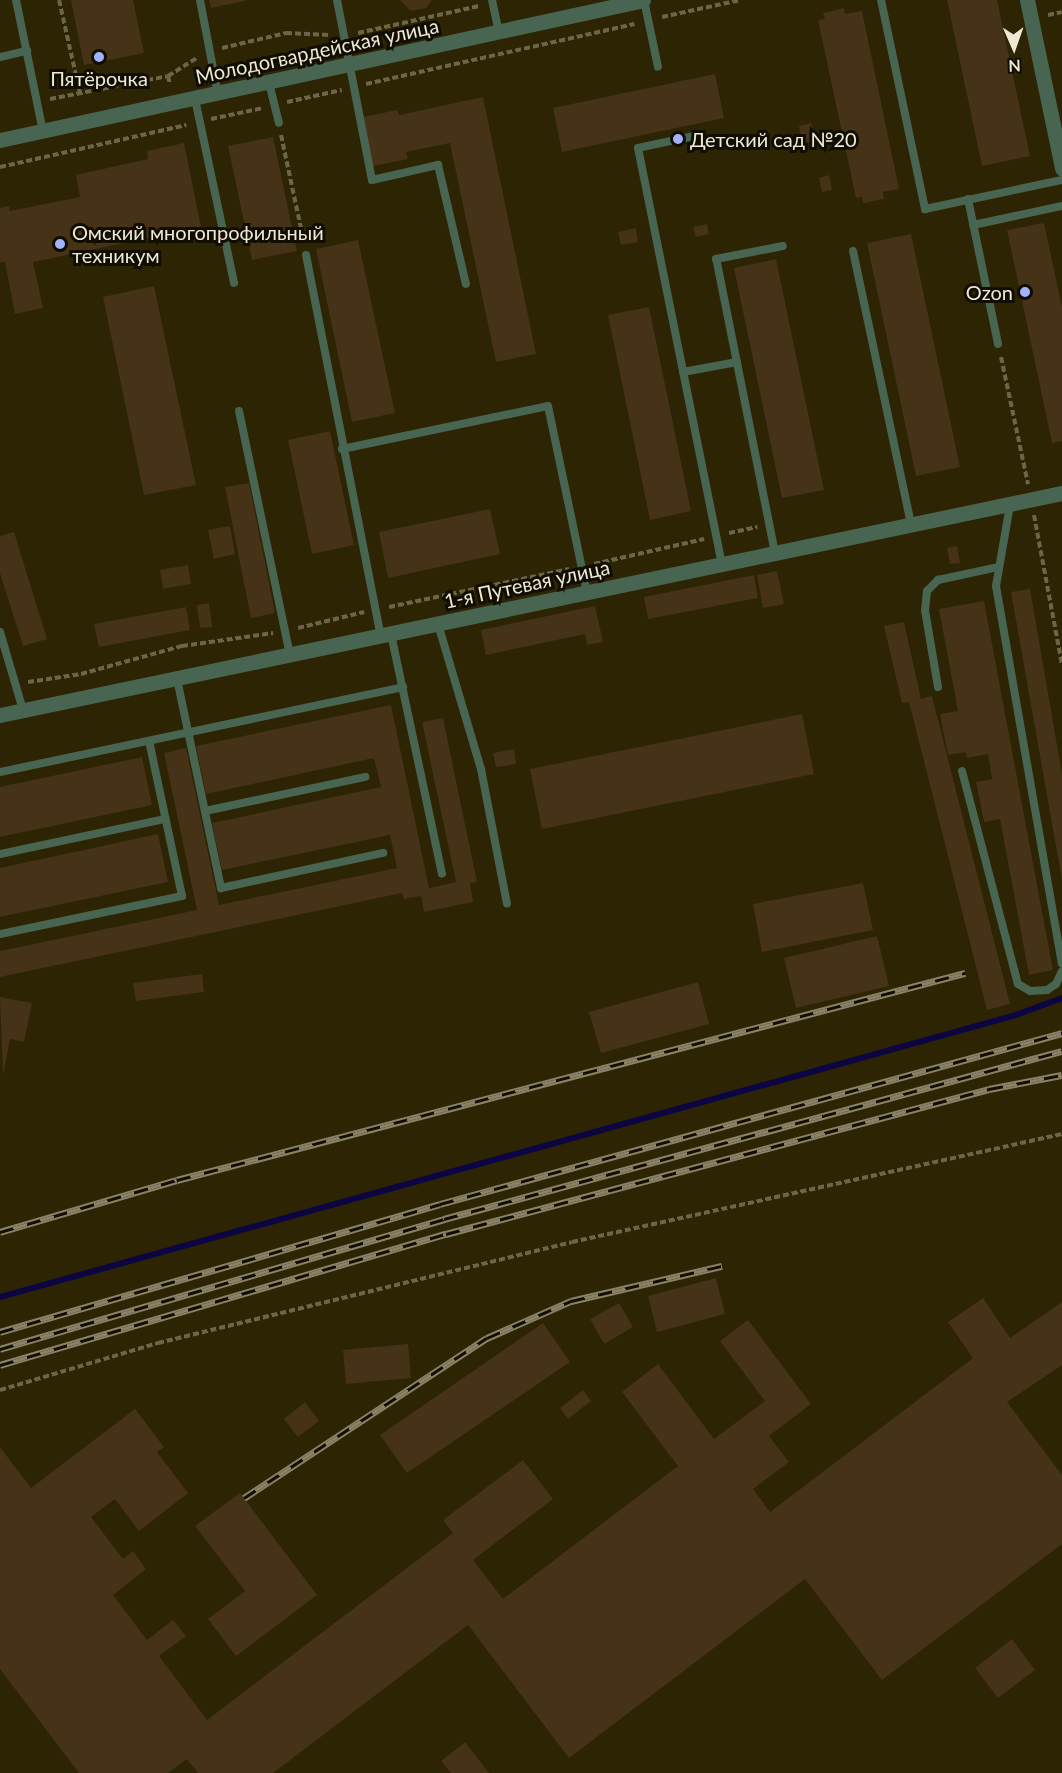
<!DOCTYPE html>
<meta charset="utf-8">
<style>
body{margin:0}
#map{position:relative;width:1062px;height:1773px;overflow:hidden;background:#2c2402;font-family:Lato,sans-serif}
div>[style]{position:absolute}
.stream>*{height:6px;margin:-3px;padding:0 3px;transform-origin:3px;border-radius:3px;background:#0b0643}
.building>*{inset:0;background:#463216}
.path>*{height:4px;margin-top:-2px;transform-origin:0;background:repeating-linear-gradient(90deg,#6c6548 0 6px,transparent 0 9px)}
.service>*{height:8px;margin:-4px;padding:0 4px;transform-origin:4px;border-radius:4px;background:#476551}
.tertiary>*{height:15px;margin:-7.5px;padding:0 7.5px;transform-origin:7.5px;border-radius:7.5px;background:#476551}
.rail>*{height:7px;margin-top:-3.5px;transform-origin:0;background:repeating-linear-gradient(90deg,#110d02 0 14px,#898267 0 28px);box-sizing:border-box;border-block:2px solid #898267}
.dots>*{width:16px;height:16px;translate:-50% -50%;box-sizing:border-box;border:3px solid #110d02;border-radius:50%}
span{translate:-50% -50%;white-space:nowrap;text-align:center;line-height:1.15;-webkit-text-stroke:6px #110d02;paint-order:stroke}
.street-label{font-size:20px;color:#eee9d6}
.poi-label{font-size:20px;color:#eee9d6}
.left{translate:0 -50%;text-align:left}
.right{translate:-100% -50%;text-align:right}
.north{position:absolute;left:984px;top:18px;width:60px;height:60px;-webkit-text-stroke:4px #110d02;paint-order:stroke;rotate:178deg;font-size:16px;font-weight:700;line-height:24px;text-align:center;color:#eee9d6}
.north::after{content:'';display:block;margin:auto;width:21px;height:27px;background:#eee9d6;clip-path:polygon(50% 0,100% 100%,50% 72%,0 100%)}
</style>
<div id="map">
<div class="stream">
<i style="left:0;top:1297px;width:1054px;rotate:-15.51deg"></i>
<i style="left:1016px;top:1015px;width:49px;rotate:-20.3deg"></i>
</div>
<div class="building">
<i style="clip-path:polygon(71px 0,133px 0,144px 53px,84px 65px)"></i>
<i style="clip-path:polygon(209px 0,245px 0,245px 1px,211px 8px)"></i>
<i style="clip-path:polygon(400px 0,432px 0,426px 8px,411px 11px)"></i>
<i style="clip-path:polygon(947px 0,997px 0,1030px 156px,982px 166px)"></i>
<i style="clip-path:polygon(844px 8px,845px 14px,862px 11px,899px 189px,883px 192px,884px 199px,863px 203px,862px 197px,856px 198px,818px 20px,825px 19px,823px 13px)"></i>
<i style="clip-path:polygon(715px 74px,724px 118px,562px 152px,553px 108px)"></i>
<i style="clip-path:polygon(483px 97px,536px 354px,496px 362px,450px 143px,406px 152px,408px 159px,373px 166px,363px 117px,397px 110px,399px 115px)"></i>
<i style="clip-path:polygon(811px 123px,815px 141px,802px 144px,799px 126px)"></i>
<i style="clip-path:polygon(273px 137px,297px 251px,252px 260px,228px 146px)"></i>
<i style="clip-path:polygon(184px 143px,201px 227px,33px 262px,43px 308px,15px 314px,5px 262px,0 262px,0 208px,9px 206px,10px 211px,80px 197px,76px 175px,148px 159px,147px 151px)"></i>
<i style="clip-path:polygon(829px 175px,832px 190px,822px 192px,819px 178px)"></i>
<i style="clip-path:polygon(1044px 223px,1062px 307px,1062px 441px,1052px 443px,1007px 230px)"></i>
<i style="clip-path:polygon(707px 224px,709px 234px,696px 237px,693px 227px)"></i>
<i style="clip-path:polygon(636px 228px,638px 242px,621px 245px,618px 232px)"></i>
<i style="clip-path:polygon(911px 234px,960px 467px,916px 476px,867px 243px)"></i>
<i style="clip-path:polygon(358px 240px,395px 413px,352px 422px,316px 249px)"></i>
<i style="clip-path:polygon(776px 259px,824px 490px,782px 498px,734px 268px)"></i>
<i style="clip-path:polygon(154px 286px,196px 485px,144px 495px,103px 297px)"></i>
<i style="clip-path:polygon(649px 307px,691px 511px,650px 520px,608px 315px)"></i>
<i style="clip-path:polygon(330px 431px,354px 545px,312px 554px,288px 440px)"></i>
<i style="clip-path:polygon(249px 483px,275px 613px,251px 618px,225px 487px)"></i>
<i style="clip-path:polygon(490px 509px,500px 554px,388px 578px,379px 532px)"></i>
<i style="clip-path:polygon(230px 526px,235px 554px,214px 559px,208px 530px)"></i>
<i style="clip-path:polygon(14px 532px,47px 639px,23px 646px,0 573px,0 536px)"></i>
<i style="clip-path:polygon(957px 546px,960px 563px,950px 564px,947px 548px)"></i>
<i style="clip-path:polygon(188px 565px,191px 584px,163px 589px,160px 570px)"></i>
<i style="clip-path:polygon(777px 571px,784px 604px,763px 608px,757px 575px)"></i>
<i style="clip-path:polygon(754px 575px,758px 598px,648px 619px,644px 597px)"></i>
<i style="clip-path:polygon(1030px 589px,1062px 774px,1062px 880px,1011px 592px)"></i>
<i style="clip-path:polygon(984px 601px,1053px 970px,1029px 975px,1000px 819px,984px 822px,976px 782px,992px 779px,988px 754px,967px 758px,966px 752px,948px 755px,940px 714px,958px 711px,939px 609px)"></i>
<i style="clip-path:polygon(209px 603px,212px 627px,200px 628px,197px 605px)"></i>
<i style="clip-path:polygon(595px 606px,603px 642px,587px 645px,585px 634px,486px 655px,481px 630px)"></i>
<i style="clip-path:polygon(186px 607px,190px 630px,99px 647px,94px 624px)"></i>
<i style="clip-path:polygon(904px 622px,921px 699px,932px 696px,1010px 1004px,987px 1010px,909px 702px,902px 703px,884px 626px)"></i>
<i style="clip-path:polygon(391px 705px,429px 888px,456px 882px,422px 722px,443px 718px,477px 882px,470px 883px,473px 902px,424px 912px,421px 896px,404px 899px,402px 893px,0 977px,0 951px,197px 910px,164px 753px,186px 748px,219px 905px,397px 868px,390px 835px,222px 870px,212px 823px,381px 787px,374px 758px,206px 794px,196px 746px)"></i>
<i style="clip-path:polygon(802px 714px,814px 774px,542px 829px,530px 769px)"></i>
<i style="clip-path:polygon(514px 749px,516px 764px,496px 767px,493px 753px)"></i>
<i style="clip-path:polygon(142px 757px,152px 805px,0 837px,0 787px)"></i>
<i style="clip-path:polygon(158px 834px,168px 882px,0 917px,0 868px)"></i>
<i style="clip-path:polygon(863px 883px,873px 930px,762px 952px,753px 904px)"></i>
<i style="clip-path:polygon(877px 936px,889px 986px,796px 1008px,784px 958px)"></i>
<i style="clip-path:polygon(202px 974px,204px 992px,136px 1001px,133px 983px)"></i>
<i style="clip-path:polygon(698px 982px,709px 1024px,601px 1053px,589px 1012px)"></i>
<i style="clip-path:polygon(0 997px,32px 1003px,24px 1042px,10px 1039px,3px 1075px)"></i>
<i style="clip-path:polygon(716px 1278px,725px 1314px,657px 1332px,648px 1296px)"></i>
<i style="clip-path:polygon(983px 1298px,1010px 1338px,1062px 1302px,1062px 1365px,1007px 1402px,1062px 1475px,1062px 1544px,882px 1680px,805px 1579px,569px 1758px,468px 1625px,273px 1773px,198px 1773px,187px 1759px,168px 1773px,79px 1773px,0 1669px,0 1447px,31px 1488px,135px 1409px,164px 1447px,157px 1452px,188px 1493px,139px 1531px,115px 1499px,91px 1517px,123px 1559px,133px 1551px,146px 1569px,113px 1595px,147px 1640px,173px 1620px,186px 1636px,159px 1656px,207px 1720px,453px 1533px,443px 1520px,523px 1460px,553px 1499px,473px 1560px,503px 1599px,678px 1466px,622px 1392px,658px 1364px,714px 1439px,765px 1401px,720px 1341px,748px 1320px,811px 1404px,769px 1436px,789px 1462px,753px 1489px,770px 1512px,973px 1358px,948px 1322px)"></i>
<i style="clip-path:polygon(619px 1303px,633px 1327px,604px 1344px,590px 1319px)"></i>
<i style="clip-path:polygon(543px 1323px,570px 1362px,407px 1473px,380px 1435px)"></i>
<i style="clip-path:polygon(408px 1344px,411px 1378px,346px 1384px,343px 1350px)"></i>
<i style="clip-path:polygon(583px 1390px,591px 1401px,568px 1419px,560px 1408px)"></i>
<i style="clip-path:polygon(305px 1402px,319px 1421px,298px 1437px,284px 1419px)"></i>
<i style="clip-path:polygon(240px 1493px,317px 1595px,236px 1656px,208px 1619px,245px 1591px,195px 1526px)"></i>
<i style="clip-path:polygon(1012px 1639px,1035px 1670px,998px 1698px,975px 1668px)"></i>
<i style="clip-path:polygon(465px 1742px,489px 1773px,451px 1773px,441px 1761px)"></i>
</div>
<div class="path">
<i style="left:59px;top:0;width:95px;rotate:77.3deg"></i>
<i style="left:1048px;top:15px;width:14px;rotate:-12deg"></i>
<i style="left:662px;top:17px;width:80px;rotate:-12.3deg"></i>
<i style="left:358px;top:33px;width:124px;rotate:-12.6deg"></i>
<i style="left:222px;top:48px;width:66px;rotate:-13.2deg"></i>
<i style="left:286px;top:33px;width:44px;rotate:2.6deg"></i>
<i style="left:168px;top:76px;width:36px;rotate:-32deg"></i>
<i style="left:366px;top:84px;width:275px;rotate:-12.6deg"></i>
<i style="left:50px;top:99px;width:120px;rotate:-11deg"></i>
<i style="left:168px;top:76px;width:9px;rotate:77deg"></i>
<i style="left:287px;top:102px;width:56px;rotate:-12.3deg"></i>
<i style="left:211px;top:119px;width:53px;rotate:-11.9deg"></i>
<i style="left:281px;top:135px;width:109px;rotate:77.9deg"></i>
<i style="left:0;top:167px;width:191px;rotate:-12.7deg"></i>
<i style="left:1001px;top:357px;width:130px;rotate:78deg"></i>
<i style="left:1034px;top:515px;width:153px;rotate:79.4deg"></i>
<i style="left:729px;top:533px;width:29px;rotate:-12deg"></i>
<i style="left:594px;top:564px;width:113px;rotate:-12.8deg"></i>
<i style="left:389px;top:607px;width:184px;rotate:-11.9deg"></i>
<i style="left:298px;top:628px;width:68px;rotate:-13.6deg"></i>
<i style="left:28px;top:682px;width:54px;rotate:-8.6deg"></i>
<i style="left:81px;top:674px;width:105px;rotate:-15.5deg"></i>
<i style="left:182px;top:646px;width:92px;rotate:-8.1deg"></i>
<i style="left:0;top:1390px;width:165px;rotate:-16.6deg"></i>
<i style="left:158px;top:1343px;width:426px;rotate:-13.7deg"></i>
<i style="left:572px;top:1242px;width:502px;rotate:-12.43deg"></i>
</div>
<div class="service">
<i style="left:16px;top:0;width:134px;rotate:78.4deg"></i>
<i style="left:200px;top:0;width:96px;rotate:79.2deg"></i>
<i style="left:337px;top:0;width:183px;rotate:79deg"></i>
<i style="left:372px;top:180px;width:68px;rotate:-12.8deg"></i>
<i style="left:438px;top:165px;width:122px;rotate:76.8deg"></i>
<i style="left:492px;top:0;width:34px;rotate:78deg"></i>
<i style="left:644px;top:0;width:68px;rotate:78.2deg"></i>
<i style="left:881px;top:0;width:214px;rotate:78.1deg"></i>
<i style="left:925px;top:209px;width:140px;rotate:-12deg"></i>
<i style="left:0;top:57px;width:28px;rotate:-13deg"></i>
<i style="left:269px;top:83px;width:41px;rotate:76deg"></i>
<i style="left:195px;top:99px;width:188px;rotate:78deg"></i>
<i style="left:694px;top:136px;width:57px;rotate:167.9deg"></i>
<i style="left:638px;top:148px;width:424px;rotate:78.6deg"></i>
<i style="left:968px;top:199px;width:148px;rotate:78.3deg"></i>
<i style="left:973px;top:225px;width:91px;rotate:-12.1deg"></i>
<i style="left:853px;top:251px;width:280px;rotate:78deg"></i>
<i style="left:306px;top:255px;width:388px;rotate:78.9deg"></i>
<i style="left:683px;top:372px;width:55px;rotate:-10.5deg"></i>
<i style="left:239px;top:411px;width:249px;rotate:78.2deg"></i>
<i style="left:342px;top:449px;width:210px;rotate:-11.8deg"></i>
<i style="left:548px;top:406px;width:191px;rotate:78.2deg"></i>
<i style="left:1010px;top:505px;width:82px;rotate:99.8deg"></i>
<i style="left:996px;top:586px;width:383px;rotate:80.1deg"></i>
<i style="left:775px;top:553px;width:300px;rotate:-101.3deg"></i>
<i style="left:716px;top:259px;width:68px;rotate:-11deg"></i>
<i style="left:438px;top:624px;width:151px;rotate:73.5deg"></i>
<i style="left:481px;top:769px;width:137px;rotate:79.1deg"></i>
<i style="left:0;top:632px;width:81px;rotate:73.6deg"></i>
<i style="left:391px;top:634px;width:245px;rotate:78deg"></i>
<i style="left:177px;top:679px;width:214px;rotate:78.1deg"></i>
<i style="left:221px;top:888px;width:166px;rotate:-12.2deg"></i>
<i style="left:938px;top:687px;width:78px;rotate:-99.6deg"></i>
<i style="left:925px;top:610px;width:19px;rotate:-84deg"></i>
<i style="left:927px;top:591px;width:16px;rotate:-45deg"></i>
<i style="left:938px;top:580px;width:61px;rotate:-12.2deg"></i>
<i style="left:962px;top:771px;width:220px;rotate:75.3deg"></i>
<i style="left:1018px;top:984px;width:14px;rotate:30deg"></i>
<i style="left:1030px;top:991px;width:17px;rotate:-3deg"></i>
<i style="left:1047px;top:990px;width:11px;rotate:-34deg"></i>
<i style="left:1056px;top:984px;width:14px;rotate:-65deg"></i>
<i style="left:0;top:772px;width:412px;rotate:-11.9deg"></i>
<i style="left:205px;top:811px;width:164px;rotate:-12deg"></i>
<i style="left:0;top:854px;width:169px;rotate:-12deg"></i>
<i style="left:0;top:934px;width:186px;rotate:-11.8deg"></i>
<i style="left:182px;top:896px;width:158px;rotate:-102deg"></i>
</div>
<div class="tertiary">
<i style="left:1027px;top:0;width:172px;rotate:78.2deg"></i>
<i style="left:0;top:140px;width:658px;rotate:-12.28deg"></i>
<i style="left:0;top:715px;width:1085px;rotate:-11.81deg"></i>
</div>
<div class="rail">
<i style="left:0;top:1232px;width:184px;rotate:-16.4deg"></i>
<i style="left:177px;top:1180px;width:815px;rotate:-14.72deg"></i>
<i style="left:0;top:1332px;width:458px;rotate:-16.2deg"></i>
<i style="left:440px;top:1204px;width:645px;rotate:-15.37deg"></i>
<i style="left:0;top:1349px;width:463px;rotate:-16.3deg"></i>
<i style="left:444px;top:1219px;width:640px;rotate:-15.21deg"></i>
<i style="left:0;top:1365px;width:465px;rotate:-16.4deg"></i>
<i style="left:446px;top:1234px;width:562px;rotate:-14.95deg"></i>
<i style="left:989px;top:1089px;width:74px;rotate:-10.9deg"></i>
<i style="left:244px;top:1498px;width:291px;rotate:-33.4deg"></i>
<i style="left:487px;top:1338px;width:92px;rotate:-23.8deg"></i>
<i style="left:571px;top:1301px;width:155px;rotate:-13.1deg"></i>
</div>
<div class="dots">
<i style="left:99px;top:57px;background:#a2b2fd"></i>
<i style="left:678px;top:139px;background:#a2b2fd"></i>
<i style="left:60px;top:244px;background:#a2b2fd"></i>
<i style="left:1025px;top:292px;background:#a2b2fd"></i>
</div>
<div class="street-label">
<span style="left:317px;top:51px;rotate:-12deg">Молодогвардейская улица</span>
<span style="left:527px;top:584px;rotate:-12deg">1-я Путевая улица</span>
</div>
<div class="poi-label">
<span style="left:99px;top:78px">Пятёрочка</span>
<span class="left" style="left:690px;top:139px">Детский сад №20</span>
<span class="left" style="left:72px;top:244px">Омский многопрофильный<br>техникум</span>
<span class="right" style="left:1013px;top:292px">Ozon</span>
</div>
<div class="north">N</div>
</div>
